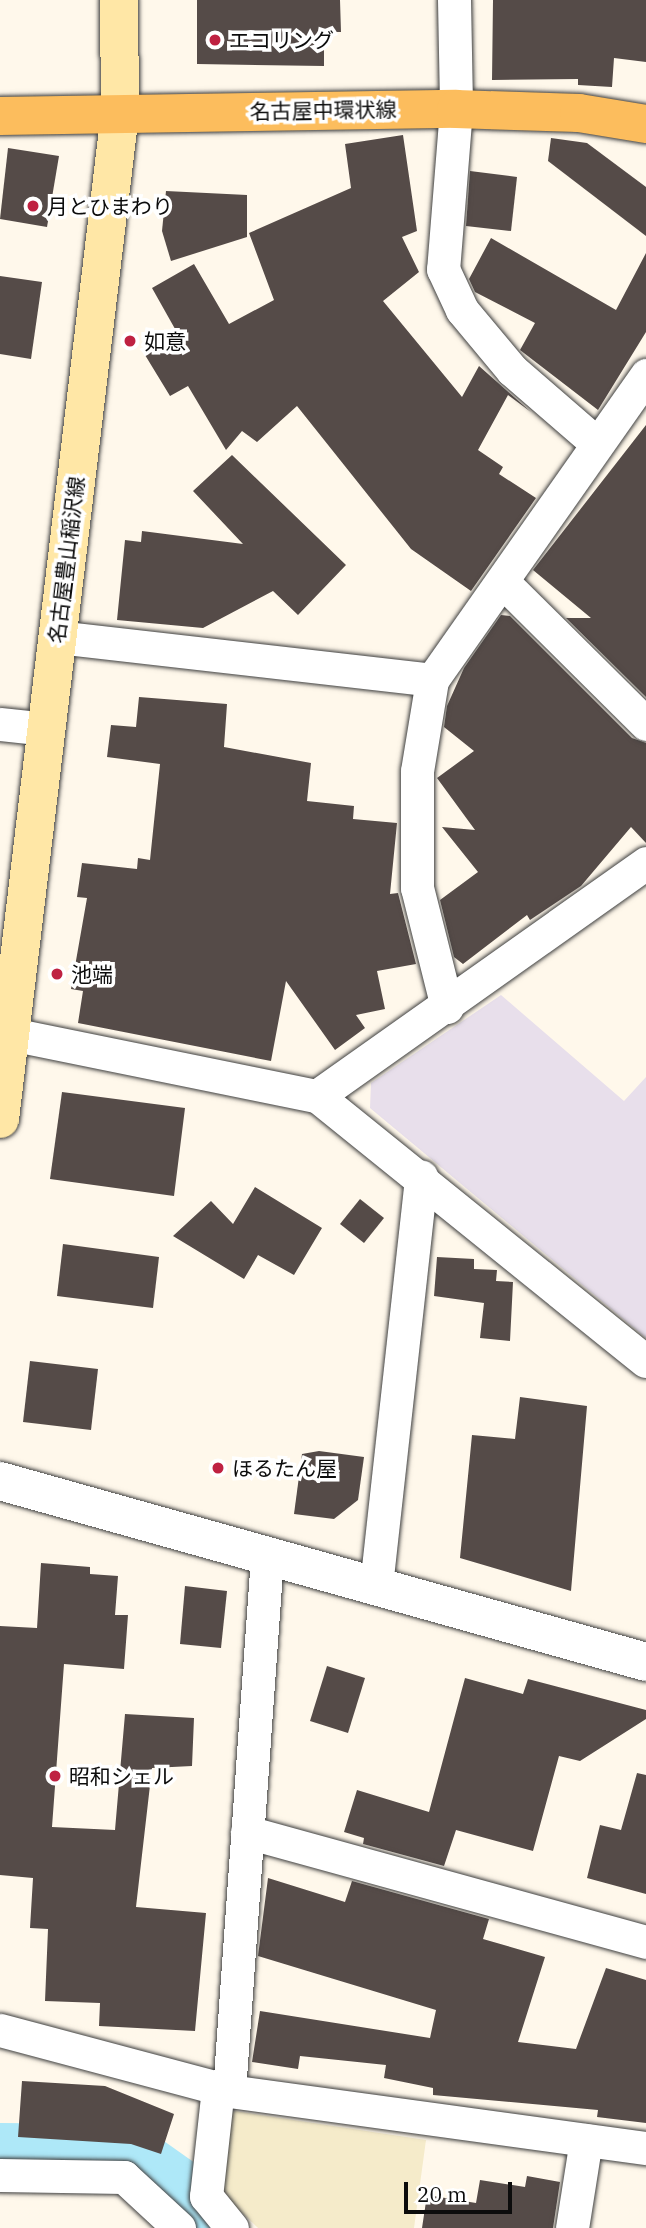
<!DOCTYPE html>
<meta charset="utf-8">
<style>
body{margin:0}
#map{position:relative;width:646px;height:2228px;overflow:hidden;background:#fff8eb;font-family:"IBM Plex Serif","Noto Sans JP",serif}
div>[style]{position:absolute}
.industrial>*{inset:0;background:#e8dfeb}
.farmland>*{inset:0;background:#f5ebca}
.river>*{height:65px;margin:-32.5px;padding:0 32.5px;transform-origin:32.5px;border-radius:32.5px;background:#aee8f8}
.building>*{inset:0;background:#554b48}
.roads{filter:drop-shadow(0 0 2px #3f3f3f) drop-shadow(0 0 2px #3f3f3f)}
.minor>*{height:33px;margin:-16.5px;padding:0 16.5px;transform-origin:16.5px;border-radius:16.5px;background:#fff}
.tertiary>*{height:38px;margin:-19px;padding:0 19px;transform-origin:19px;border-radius:19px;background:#fff}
.secondary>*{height:38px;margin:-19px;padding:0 19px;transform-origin:19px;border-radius:19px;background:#ffe7a6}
.primary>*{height:38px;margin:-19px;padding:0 19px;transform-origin:19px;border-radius:19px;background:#fcbd5d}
.dots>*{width:19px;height:19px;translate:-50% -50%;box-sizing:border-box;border:4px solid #fff;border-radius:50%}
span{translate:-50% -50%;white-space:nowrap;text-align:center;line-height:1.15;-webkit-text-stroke:7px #fff;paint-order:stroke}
.poi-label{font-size:21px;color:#0c0c0c}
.left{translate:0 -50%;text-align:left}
.street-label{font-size:21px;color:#0c0c0c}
.scale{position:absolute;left:404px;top:2182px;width:108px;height:32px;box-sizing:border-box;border:4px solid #0c0c0c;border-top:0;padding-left:9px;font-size:21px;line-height:24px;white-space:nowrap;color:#0c0c0c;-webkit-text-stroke:5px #fff;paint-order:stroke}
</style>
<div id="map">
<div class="industrial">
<i style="clip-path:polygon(501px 995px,624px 1101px,646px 1077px,646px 1338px,370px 1108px,371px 1083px)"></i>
</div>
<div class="farmland">
<i style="clip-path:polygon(235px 2111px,426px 2140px,414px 2228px,258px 2228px,219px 2191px,223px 2122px)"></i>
</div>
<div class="river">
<i style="left:0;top:2155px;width:129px;rotate:0.4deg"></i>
<i style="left:129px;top:2156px;width:55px;rotate:35.4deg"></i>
<i style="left:174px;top:2188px;width:51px;rotate:52.2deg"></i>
</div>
<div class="building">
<i style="clip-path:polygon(197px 0,340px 0,341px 32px,324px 32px,324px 66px,197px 64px)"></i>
<i style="clip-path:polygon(493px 0,646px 0,646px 62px,614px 58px,612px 87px,578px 85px,578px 79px,492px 80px)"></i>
<i style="clip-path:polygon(403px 135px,417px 231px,402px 237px,419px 272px,383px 301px,462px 397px,479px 366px,531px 412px,508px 395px,478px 450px,503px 467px,499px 474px,536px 498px,471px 591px,411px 549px,297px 406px,257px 442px,242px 431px,226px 450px,188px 386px,170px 396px,145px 355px,179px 336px,152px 288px,194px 264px,229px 324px,274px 300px,249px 233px,351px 188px,345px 144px)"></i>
<i style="clip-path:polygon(551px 138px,587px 143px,646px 187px,646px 236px,548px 161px)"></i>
<i style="clip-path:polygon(8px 148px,59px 156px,47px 227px,0 219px)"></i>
<i style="clip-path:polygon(470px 171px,517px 177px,511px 231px,466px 226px)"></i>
<i style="clip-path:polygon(166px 191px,247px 195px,247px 237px,171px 261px,162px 231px)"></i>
<i style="clip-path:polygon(491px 238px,616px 310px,646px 253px,646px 332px,598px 410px,520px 350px,535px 323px,475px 292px,469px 279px)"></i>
<i style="clip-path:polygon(0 276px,42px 282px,31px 359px,0 354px)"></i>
<i style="clip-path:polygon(646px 425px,646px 697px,566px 618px,591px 618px,533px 570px)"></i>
<i style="clip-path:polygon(232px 455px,346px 565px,298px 615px,273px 591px,203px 628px,117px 620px,125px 540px,141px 542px,142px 531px,243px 544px,193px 491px)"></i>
<i style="clip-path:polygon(501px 615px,510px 616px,632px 738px,646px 743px,646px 843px,631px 827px,581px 886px,530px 920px,527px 915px,463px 964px,454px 957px,440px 900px,478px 872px,442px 827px,475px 830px,437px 778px,474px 751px,444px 727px,447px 706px,464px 668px)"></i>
<i style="clip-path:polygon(139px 697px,227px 704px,224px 747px,311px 763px,307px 801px,354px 806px,353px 819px,397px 823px,390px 894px,398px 893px,416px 964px,377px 971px,385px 1009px,356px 1015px,365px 1028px,335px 1050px,286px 981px,271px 1061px,78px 1023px,83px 991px,71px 989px,87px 898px,77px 897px,82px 863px,137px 869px,138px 858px,150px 860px,160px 764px,107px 757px,111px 725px,136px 727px)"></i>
<i style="clip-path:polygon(62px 1092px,185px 1108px,174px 1196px,50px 1179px)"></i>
<i style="clip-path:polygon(255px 1187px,322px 1228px,294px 1275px,258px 1255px,244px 1279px,173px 1236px,211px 1201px,233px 1224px)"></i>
<i style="clip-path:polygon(360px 1199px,384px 1218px,364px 1243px,340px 1224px)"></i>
<i style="clip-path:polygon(63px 1244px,159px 1257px,153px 1308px,57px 1296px)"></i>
<i style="clip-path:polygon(437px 1257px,474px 1259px,474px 1269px,497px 1270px,496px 1281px,513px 1282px,510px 1341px,480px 1338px,484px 1303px,434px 1296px)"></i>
<i style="clip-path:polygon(30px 1361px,98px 1369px,91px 1430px,23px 1422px)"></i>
<i style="clip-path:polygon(520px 1397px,587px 1406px,571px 1591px,460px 1558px,472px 1435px,515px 1439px)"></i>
<i style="clip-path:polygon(319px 1451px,364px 1457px,358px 1500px,334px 1519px,294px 1514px,302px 1454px)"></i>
<i style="clip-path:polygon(41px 1563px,90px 1567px,90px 1574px,118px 1576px,115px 1615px,128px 1615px,124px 1669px,64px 1664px,52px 1827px,115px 1830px,125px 1714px,194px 1718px,192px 1766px,152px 1768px,136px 1907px,206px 1913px,195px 2031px,99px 2026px,100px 2003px,45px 2001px,48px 1929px,30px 1928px,33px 1878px,0 1875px,0 1626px,37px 1628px)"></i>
<i style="clip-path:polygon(185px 1586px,227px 1591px,221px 1648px,180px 1644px)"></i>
<i style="clip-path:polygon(327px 1666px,365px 1678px,348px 1733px,310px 1721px)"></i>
<i style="clip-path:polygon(465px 1678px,523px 1694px,528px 1679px,646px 1710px,646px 1719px,580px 1761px,559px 1756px,533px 1851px,456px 1830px,444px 1866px,363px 1844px,364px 1838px,344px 1832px,357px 1790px,429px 1812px)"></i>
<i style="clip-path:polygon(637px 1773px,646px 1775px,646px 1894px,587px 1878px,600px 1825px,621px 1830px)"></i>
<i style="clip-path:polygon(268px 1878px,345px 1902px,352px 1881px,489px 1919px,483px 1939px,545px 1957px,518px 2042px,576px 2049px,606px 1968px,646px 1980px,646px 2123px,597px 2117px,598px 2110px,433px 2095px,433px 2088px,384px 2078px,386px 2065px,300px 2056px,298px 2069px,252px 2062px,260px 2011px,430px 2038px,436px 2010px,258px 1956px)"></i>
<i style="clip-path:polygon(22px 2081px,105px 2086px,174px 2114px,161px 2154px,131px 2144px,18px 2137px)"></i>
<i style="clip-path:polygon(527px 2176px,560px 2182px,553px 2228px,422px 2228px,427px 2195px,476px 2203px,480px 2180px,525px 2187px)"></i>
</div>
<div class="roads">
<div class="minor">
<i style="left:454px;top:0;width:109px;rotate:88.9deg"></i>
<i style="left:456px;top:109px;width:161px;rotate:94.6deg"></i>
<i style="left:443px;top:269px;width:45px;rotate:65.1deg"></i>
<i style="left:462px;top:310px;width:78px;rotate:50.2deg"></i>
<i style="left:512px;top:370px;width:110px;rotate:40.9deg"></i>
<i style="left:504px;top:583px;width:200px;rotate:44.8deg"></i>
<i style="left:57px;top:637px;width:377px;rotate:6.5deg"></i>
<i style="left:0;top:724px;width:47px;rotate:6.1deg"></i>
<i style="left:447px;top:1007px;width:123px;rotate:-104.1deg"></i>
<i style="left:417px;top:888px;width:117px;rotate:-90deg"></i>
<i style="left:417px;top:771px;width:92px;rotate:-80.6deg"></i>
<i style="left:432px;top:680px;width:373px;rotate:-54.9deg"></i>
<i style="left:11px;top:1034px;width:312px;rotate:11.5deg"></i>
<i style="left:317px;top:1096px;width:422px;rotate:38.9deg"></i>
<i style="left:317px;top:1096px;width:403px;rotate:-35.3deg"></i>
<i style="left:376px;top:1586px;width:412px;rotate:-83.7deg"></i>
<i style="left:247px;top:1832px;width:414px;rotate:15.4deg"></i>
<i style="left:0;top:2030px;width:237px;rotate:14.9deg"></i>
<i style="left:229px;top:2091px;width:421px;rotate:7.8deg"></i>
<i style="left:218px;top:2088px;width:109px;rotate:96.3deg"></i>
<i style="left:206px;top:2196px;width:41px;rotate:50.9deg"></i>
<i style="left:229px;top:2091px;width:535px;rotate:-85.93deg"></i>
<i style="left:0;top:2175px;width:124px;rotate:0.9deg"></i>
<i style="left:124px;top:2177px;width:75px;rotate:42.8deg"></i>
<i style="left:572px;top:2228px;width:89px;rotate:-81deg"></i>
</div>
<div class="tertiary">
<i style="left:0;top:1481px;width:671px;rotate:15.65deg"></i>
</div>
<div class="secondary">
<i style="left:0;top:1119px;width:1014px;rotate:-83.2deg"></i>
<i style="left:120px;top:112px;width:112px;rotate:-90.5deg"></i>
</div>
<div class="primary">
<i style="left:0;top:116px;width:456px;rotate:-0.9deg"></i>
<i style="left:456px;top:109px;width:123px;rotate:1.9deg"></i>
<i style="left:579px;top:113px;width:68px;rotate:9.3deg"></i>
</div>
</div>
<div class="dots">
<i style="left:215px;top:40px;background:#bf2141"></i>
<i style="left:33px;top:206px;background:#bf2141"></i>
<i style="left:130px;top:341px;background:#bf2141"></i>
<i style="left:57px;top:974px;background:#bf2141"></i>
<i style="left:218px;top:1468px;background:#bf2141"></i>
<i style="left:55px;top:1776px;background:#bf2141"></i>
</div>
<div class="poi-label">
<span class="left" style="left:229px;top:40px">エコリング</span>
<span class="left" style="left:47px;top:206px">月とひまわり</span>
<span class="left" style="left:144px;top:341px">如意</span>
<span class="left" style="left:71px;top:974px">池端</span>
<span class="left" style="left:232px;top:1468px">ほるたん屋</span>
<span class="left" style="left:69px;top:1776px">昭和シェル</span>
</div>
<div class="street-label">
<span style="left:323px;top:110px;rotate:-1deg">名古屋中環状線</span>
<span style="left:66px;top:560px;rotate:-83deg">名古屋豊山稲沢線</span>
</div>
<div class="scale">20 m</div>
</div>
